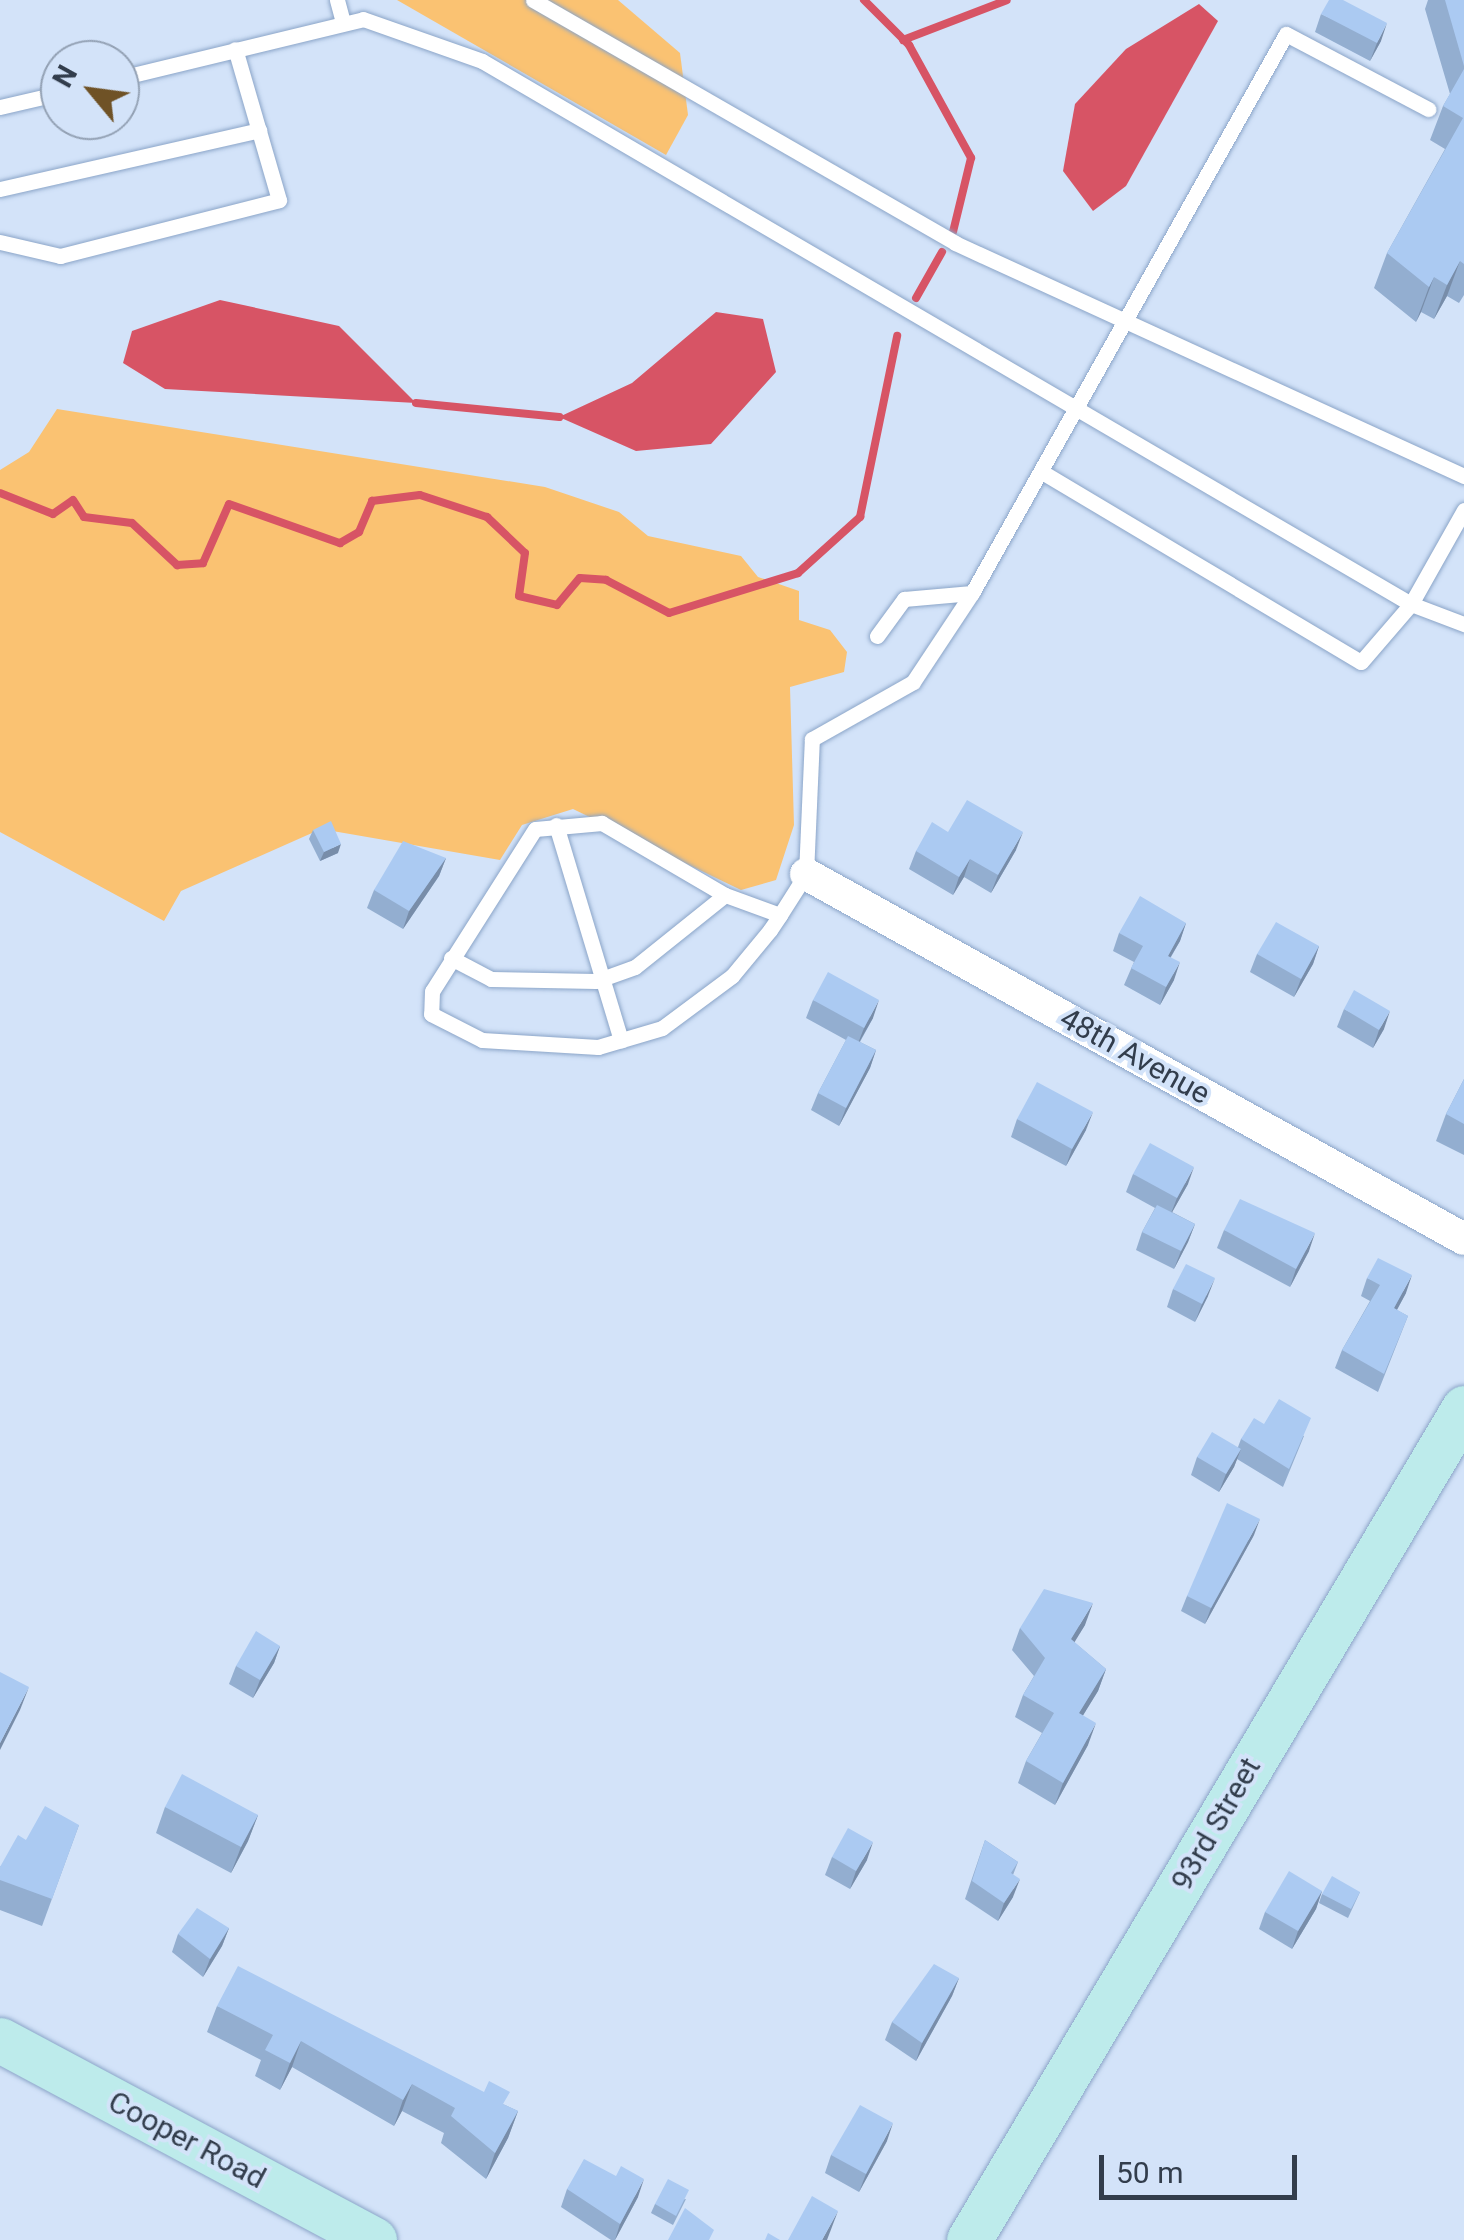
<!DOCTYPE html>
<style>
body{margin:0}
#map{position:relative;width:1464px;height:2240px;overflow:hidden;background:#d3e3f9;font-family:Roboto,sans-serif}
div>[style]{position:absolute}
.green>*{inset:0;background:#fac272}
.water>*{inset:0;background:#d75465}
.stream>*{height:8px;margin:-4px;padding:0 4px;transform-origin:4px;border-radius:4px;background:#d75465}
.roads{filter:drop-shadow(0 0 2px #8ba5c8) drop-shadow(0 0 2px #8ba5c8)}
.lane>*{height:15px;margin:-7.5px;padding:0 7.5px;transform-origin:7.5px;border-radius:7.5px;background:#fff}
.street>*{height:32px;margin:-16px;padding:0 16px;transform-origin:16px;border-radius:16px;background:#fff}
.secondary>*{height:45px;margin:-22.5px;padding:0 22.5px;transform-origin:22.5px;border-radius:22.5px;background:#bdebeb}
.wall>*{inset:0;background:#93aed0}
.shaded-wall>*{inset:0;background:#788da9}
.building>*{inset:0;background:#abcaf2}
span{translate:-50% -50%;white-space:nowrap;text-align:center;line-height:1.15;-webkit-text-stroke:8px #d3e3f9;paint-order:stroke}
.street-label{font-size:30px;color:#323d4c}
.north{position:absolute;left:40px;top:40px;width:100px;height:100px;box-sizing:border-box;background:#d3e3f9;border:2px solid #93a1b4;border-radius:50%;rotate:299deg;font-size:28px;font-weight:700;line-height:40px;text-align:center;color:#323d4c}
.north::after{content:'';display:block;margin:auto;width:35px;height:45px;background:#6f5226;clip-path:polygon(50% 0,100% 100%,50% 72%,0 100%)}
.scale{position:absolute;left:1099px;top:2155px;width:198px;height:45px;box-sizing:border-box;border:5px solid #323d4c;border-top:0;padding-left:12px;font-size:30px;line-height:35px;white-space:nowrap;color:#323d4c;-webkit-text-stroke:8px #d3e3f9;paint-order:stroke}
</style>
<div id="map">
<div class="green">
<i style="clip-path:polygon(397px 0,618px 0,680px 53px,688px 115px,666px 155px)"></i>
<i style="clip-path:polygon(57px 409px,545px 487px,619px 512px,648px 536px,741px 556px,758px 577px,799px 591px,799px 620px,830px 630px,847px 652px,844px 672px,790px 687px,794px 825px,776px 880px,741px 890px,573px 809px,522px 825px,500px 860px,321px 829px,181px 891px,164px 921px,0 832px,0 470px,29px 452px)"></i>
</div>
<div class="water">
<i style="clip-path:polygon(1199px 4px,1218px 21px,1126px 186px,1093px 211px,1063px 171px,1075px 104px,1126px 49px)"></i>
<i style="clip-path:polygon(220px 300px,339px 326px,416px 403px,165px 389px,123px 363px,132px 331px)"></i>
<i style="clip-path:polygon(716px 312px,763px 319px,776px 372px,711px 444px,636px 451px,559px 417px,632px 383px)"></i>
</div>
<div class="stream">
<i style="left:864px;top:0;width:64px;rotate:45deg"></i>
<i style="left:909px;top:45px;width:129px;rotate:61.2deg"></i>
<i style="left:971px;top:158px;width:76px;rotate:103.7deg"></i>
<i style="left:903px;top:40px;width:111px;rotate:-21deg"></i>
<i style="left:916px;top:298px;width:53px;rotate:-60.5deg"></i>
<i style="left:416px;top:403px;width:144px;rotate:5.6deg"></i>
<i style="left:0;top:493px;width:57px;rotate:21.6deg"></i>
<i style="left:53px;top:514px;width:24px;rotate:-35deg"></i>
<i style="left:73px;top:500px;width:20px;rotate:57deg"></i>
<i style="left:84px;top:517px;width:48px;rotate:7.1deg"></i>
<i style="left:132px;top:523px;width:62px;rotate:43deg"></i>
<i style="left:177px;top:565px;width:26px;rotate:-4deg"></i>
<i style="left:203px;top:563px;width:64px;rotate:-66.2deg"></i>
<i style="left:229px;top:504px;width:118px;rotate:19.4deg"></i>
<i style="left:340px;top:543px;width:22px;rotate:-30deg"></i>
<i style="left:359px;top:532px;width:34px;rotate:-67deg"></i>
<i style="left:372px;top:501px;width:48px;rotate:-7.1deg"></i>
<i style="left:420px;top:495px;width:71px;rotate:18.2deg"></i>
<i style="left:487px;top:517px;width:52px;rotate:43.5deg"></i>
<i style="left:525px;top:553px;width:43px;rotate:97.9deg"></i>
<i style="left:519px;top:596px;width:39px;rotate:13deg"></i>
<i style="left:557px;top:605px;width:35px;rotate:-50deg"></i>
<i style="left:580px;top:578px;width:26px;rotate:4deg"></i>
<i style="left:606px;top:580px;width:71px;rotate:27.6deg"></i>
<i style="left:669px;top:613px;width:135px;rotate:-17.2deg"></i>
<i style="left:798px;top:573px;width:84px;rotate:-42.1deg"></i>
<i style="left:860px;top:517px;width:185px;rotate:-78.4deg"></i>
</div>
<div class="roads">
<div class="lane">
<i style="left:337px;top:0;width:24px;rotate:75deg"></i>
<i style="left:533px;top:0;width:487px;rotate:29.9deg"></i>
<i style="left:955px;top:243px;width:560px;rotate:24.6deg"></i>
<i style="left:120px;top:78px;width:250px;rotate:-13.6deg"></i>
<i style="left:363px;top:19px;width:126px;rotate:19.4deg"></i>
<i style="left:482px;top:61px;width:1076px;rotate:30.31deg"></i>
<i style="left:1411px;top:604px;width:57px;rotate:20.7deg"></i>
<i style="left:0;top:107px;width:62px;rotate:-13.1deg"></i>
<i style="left:0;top:189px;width:266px;rotate:-12.8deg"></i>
<i style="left:0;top:242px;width:62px;rotate:13.1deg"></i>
<i style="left:60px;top:256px;width:226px;rotate:-14.3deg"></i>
<i style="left:279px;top:200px;width:157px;rotate:-106.2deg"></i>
<i style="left:1042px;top:472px;width:371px;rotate:30.8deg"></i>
<i style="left:1361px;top:662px;width:77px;rotate:-49.2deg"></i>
<i style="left:1411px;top:604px;width:108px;rotate:-60.6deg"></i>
<i style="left:877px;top:636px;width:46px;rotate:-53.9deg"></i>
<i style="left:904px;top:599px;width:68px;rotate:-5deg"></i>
<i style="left:556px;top:825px;width:225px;rotate:73.2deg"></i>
<i style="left:780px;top:915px;width:59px;rotate:-160deg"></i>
<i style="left:725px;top:895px;width:143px;rotate:-149.7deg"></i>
<i style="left:602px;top:823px;width:67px;rotate:174.9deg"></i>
<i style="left:535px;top:829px;width:192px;rotate:122.4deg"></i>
<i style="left:432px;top:991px;width:23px;rotate:92deg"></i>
<i style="left:431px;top:1014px;width:57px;rotate:27deg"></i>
<i style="left:482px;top:1040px;width:116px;rotate:3.5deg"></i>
<i style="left:598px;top:1047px;width:67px;rotate:-16.5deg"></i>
<i style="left:662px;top:1028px;width:87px;rotate:-36.6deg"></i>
<i style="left:732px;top:976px;width:60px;rotate:-50.4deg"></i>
<i style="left:770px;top:930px;width:18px;rotate:-56deg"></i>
<i style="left:780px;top:915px;width:49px;rotate:-57.6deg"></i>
<i style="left:806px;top:874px;width:135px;rotate:-87.5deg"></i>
<i style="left:812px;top:739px;width:116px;rotate:-29.4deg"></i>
<i style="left:913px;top:682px;width:107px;rotate:-56.5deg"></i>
<i style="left:972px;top:593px;width:641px;rotate:-60.68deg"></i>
<i style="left:1286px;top:34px;width:161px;rotate:27.8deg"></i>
<i style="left:451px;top:958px;width:45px;rotate:27.7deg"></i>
<i style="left:491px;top:979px;width:105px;rotate:1.1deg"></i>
<i style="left:596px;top:981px;width:41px;rotate:-19.7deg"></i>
<i style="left:635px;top:967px;width:115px;rotate:-38.7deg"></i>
</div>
<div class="street">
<i style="left:806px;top:874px;width:752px;rotate:29.02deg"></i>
</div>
<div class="secondary">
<i style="left:0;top:2040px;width:424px;rotate:28.1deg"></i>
<i style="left:969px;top:2240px;width:968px;rotate:-59.25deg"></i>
</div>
</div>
<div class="wall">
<i style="clip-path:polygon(1428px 0,1464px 0,1464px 295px,1459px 303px,1447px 296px,1434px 319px,1421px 312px,1416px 322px,1374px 288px,1387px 253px,1445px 149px,1430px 140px,1443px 106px,1450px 94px,1425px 9px)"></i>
<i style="clip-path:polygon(1321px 14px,1381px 41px,1370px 61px,1315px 32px)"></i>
<i style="clip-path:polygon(313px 830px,338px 853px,320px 861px,309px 839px)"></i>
<i style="clip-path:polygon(948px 832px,1016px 850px,991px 893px,964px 877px,953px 895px,909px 869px,916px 851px)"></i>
<i style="clip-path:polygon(446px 858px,439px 876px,403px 929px,367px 908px,374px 890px)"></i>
<i style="clip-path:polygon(1186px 923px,1180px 941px,1171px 957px,1174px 980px,1160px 1005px,1124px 985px,1134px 962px,1113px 951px,1119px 933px)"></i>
<i style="clip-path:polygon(1319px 946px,1313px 964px,1294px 997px,1250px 972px,1257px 954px)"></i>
<i style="clip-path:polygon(813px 1000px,873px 1018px,860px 1042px,876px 1050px,870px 1068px,839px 1126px,811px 1110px,818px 1093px,846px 1040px,806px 1018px)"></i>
<i style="clip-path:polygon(1344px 1009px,1384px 1029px,1373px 1048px,1337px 1027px)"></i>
<i style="clip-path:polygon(1464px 1079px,1464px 1155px,1436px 1141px,1446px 1114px)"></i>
<i style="clip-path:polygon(1017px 1119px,1086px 1130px,1066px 1166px,1011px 1137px)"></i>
<i style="clip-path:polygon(1133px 1174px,1188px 1184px,1172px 1212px,1195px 1224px,1188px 1242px,1174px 1269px,1136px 1250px,1142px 1232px,1155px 1208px,1126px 1192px)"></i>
<i style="clip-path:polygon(1224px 1230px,1309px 1251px,1290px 1287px,1217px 1248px)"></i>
<i style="clip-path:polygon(1367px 1278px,1406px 1293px,1397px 1310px,1408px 1316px,1378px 1392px,1335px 1368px,1342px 1350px,1370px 1301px,1361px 1296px)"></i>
<i style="clip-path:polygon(1173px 1289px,1208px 1296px,1195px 1322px,1167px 1307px)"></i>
<i style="clip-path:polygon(1264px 1424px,1304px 1436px,1283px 1487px,1237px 1459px,1234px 1467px,1219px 1492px,1191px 1475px,1197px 1457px,1238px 1447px,1241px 1439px)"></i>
<i style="clip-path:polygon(1254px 1535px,1205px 1624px,1181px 1611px,1187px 1596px)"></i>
<i style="clip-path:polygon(1085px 1625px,1074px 1642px,1106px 1669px,1098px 1691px,1083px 1715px,1088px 1745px,1055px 1805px,1018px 1783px,1026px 1761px,1042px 1733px,1015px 1717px,1023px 1695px,1034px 1676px,1012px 1650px,1020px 1628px)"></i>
<i style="clip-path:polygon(280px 1646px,274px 1663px,253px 1698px,229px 1684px,236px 1666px)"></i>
<i style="clip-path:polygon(165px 1807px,258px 1815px,248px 1841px,231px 1873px,156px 1833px)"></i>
<i style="clip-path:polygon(79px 1825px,42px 1926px,0 1910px,0 1867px,26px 1840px)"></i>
<i style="clip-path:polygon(985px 1840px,1018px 1862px,1013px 1875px,1013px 1897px,998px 1921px,965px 1899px)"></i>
<i style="clip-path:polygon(832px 1857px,867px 1860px,850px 1889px,825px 1875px)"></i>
<i style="clip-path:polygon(1322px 1891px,1316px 1909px,1292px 1949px,1259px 1929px,1265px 1912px)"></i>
<i style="clip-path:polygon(1360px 1892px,1348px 1918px,1319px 1903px,1322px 1894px)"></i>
<i style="clip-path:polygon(229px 1928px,222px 1946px,203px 1977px,172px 1952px,178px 1934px)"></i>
<i style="clip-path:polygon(959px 1978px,952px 1996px,916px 2061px,885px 2040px,892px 2022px)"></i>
<i style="clip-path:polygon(217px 2006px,505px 2105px,518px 2111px,508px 2138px,486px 2179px,441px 2143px,444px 2133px,402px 2111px,394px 2126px,292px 2067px,280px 2090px,255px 2076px,261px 2060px,207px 2032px)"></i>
<i style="clip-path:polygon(887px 2141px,859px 2192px,825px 2173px,831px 2155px)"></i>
<i style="clip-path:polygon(567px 2189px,638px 2197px,615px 2240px,611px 2240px,561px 2207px)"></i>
<i style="clip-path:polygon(686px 2199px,673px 2225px,651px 2213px,655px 2204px)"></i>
</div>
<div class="shaded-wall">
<i style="clip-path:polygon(1387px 23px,1381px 41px,1370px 61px,1377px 43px)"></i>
<i style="clip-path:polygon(1460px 261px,1447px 296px,1434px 319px,1447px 285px)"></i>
<i style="clip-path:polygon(1434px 277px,1421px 312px,1416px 322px,1429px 287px)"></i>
<i style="clip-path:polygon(1023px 832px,1016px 850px,991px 893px,998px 875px)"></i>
<i style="clip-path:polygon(341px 844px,338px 853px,320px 861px,324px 852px)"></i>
<i style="clip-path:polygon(446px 858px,439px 876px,403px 929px,409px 911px)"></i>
<i style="clip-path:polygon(970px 859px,964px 877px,953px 895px,959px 877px)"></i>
<i style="clip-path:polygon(1186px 923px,1180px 941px,1161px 973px,1168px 956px)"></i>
<i style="clip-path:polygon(1319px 946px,1313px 964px,1294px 997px,1301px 979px)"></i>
<i style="clip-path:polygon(1180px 962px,1174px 980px,1160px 1005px,1166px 987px)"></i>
<i style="clip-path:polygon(879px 1000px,873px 1018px,857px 1046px,864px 1028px)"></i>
<i style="clip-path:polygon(1390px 1011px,1384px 1029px,1373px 1048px,1379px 1030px)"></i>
<i style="clip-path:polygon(876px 1050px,870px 1068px,839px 1126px,846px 1108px)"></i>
<i style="clip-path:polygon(1093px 1112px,1086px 1130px,1066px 1166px,1072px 1149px)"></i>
<i style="clip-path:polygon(1194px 1167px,1188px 1184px,1170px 1216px,1177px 1198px)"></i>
<i style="clip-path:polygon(1195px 1224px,1188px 1242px,1174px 1269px,1181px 1251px)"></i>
<i style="clip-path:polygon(1315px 1233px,1309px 1251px,1290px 1287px,1296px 1269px)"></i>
<i style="clip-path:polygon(1412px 1275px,1406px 1293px,1388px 1326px,1394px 1308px)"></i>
<i style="clip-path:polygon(1215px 1278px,1208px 1296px,1195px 1322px,1202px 1304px)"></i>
<i style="clip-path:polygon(1241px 1449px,1234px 1467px,1219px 1492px,1226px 1474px)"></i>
<i style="clip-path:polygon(1260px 1519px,1254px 1535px,1205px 1624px,1211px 1608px)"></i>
<i style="clip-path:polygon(1093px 1603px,1085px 1625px,1063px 1661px,1071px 1639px)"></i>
<i style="clip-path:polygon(280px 1646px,274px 1663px,253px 1698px,260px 1680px)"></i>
<i style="clip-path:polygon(1106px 1669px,1098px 1691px,1071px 1735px,1079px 1713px)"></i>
<i style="clip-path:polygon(29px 1687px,20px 1710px,0 1750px,0 1743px)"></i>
<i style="clip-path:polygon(1096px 1723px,1088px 1745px,1055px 1805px,1063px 1783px)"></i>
<i style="clip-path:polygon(258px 1815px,248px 1841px,231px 1873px,241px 1847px)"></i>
<i style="clip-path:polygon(873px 1842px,867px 1860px,850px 1889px,856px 1871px)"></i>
<i style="clip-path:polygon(1020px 1879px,1013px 1897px,998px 1921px,1004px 1903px)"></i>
<i style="clip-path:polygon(1322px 1891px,1316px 1909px,1292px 1949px,1298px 1931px)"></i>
<i style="clip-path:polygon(229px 1928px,222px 1946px,203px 1977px,210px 1959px)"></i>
<i style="clip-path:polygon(959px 1978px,952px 1996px,916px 2061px,922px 2043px)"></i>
<i style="clip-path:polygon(301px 2041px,292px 2067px,280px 2090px,290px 2063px)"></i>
<i style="clip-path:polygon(412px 2084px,402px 2111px,394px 2126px,403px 2100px)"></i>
<i style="clip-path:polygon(518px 2111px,508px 2138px,486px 2179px,495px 2153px)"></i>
<i style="clip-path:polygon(893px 2123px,887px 2141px,859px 2192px,866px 2174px)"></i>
<i style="clip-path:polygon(644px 2179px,638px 2197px,615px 2240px,620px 2224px)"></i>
<i style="clip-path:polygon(838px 2211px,827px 2240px,822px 2240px)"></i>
</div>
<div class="building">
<i style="clip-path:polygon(1329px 0,1343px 0,1387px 23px,1377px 43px,1321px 14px)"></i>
<i style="clip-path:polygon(1445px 0,1464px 0,1464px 66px)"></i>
<i style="clip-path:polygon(1464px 69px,1464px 264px,1460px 261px,1447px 285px,1434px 277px,1429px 287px,1387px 253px,1463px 118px,1443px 106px)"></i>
<i style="clip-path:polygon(967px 800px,1023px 832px,998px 875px,970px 859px,959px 877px,916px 851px,932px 822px,948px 832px)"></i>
<i style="clip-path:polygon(331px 821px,341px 844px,324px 852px,313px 830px)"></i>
<i style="clip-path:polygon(403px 841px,446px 858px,409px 911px,374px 890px)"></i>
<i style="clip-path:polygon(1140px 896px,1186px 923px,1168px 956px,1180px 962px,1166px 987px,1131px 968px,1143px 946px,1119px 933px)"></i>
<i style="clip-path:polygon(1276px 922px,1319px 946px,1301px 979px,1257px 954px)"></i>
<i style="clip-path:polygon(828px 972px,879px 1000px,864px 1028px,813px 1000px)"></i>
<i style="clip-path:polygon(1354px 990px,1390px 1011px,1379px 1030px,1344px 1009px)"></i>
<i style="clip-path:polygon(848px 1036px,876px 1050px,846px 1108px,818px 1093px)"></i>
<i style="clip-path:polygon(1464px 1079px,1464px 1124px,1446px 1114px)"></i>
<i style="clip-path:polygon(1037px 1082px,1093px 1112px,1072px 1149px,1017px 1119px)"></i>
<i style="clip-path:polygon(1150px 1143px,1194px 1167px,1177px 1198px,1133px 1174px)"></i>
<i style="clip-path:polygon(1240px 1199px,1315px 1233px,1296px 1269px,1224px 1230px)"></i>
<i style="clip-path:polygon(1157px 1205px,1195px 1224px,1181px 1251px,1142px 1232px)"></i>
<i style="clip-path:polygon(1378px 1258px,1412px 1275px,1394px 1308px,1408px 1316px,1384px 1374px,1342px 1350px,1380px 1285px,1367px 1278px)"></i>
<i style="clip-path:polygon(1186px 1264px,1215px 1278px,1202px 1304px,1173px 1289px)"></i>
<i style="clip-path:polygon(1279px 1399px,1311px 1418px,1289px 1469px,1241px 1439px,1254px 1418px,1264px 1424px)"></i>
<i style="clip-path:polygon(1212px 1432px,1241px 1449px,1226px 1474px,1197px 1457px)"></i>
<i style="clip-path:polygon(1227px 1503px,1260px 1519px,1211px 1608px,1187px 1596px)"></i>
<i style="clip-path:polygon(1044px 1589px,1093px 1603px,1071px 1639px,1106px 1669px,1079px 1713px,1096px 1723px,1063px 1783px,1026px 1761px,1054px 1713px,1023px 1695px,1045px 1658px,1020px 1628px)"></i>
<i style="clip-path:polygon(256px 1631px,280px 1646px,260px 1680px,236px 1666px)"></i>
<i style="clip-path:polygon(0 1672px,29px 1687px,0 1743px)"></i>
<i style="clip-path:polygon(182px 1774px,258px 1815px,241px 1847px,165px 1807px)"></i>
<i style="clip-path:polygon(45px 1806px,79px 1825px,52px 1899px,0 1880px,0 1867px,18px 1835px,26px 1840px)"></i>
<i style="clip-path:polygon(848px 1828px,873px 1842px,856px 1871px,832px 1857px)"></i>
<i style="clip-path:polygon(985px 1840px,1018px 1862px,1011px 1873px,1020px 1879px,1004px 1903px,972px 1881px)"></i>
<i style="clip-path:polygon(1289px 1871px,1322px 1891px,1298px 1931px,1265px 1912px)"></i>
<i style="clip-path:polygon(1332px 1876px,1360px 1892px,1351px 1909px,1322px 1894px)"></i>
<i style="clip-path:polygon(197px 1908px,229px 1928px,210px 1959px,178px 1934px)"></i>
<i style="clip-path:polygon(934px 1964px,959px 1978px,922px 2043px,892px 2022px)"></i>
<i style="clip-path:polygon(238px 1966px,484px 2092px,489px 2081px,510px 2092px,503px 2104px,518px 2111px,495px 2153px,451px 2116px,455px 2108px,412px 2084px,403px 2100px,301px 2041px,290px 2063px,265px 2050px,273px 2035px,217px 2006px)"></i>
<i style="clip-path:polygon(860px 2105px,893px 2123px,866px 2174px,831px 2155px)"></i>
<i style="clip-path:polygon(584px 2159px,616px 2176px,621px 2166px,644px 2179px,620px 2224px,567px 2189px)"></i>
<i style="clip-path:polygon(668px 2179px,689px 2190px,676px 2216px,655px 2204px)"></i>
<i style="clip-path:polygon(812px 2196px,838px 2211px,822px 2240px,788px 2240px)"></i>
<i style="clip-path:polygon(685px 2208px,714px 2230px,709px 2240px,668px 2240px)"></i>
<i style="clip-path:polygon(768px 2233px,780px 2240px,765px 2240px)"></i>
</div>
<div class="street-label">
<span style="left:1135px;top:1056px;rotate:29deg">48th Avenue</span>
<span style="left:1216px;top:1824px;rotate:-60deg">93rd Street</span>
<span style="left:187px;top:2140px;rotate:28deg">Cooper Road</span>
</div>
<div class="north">N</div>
<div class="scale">50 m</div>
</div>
